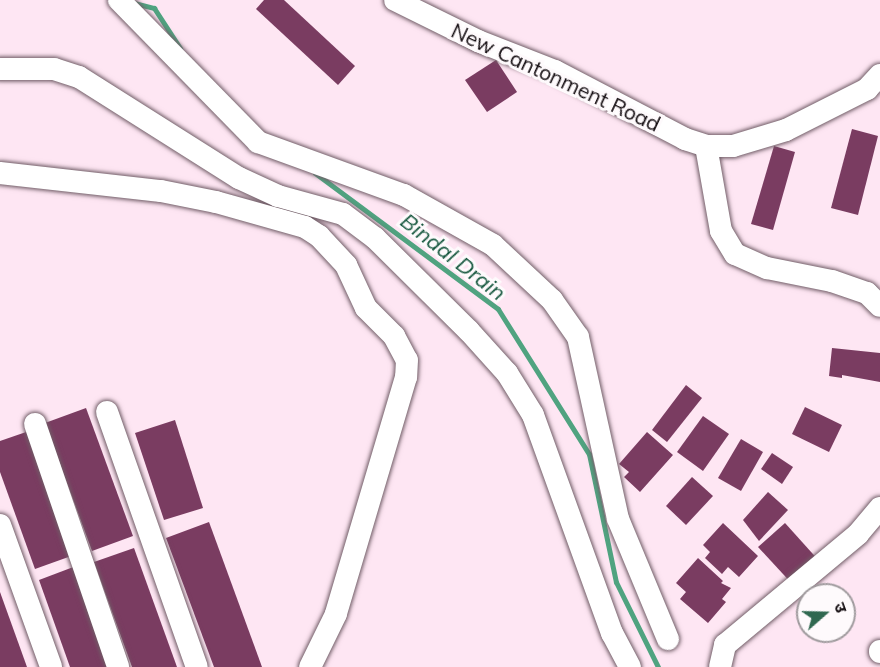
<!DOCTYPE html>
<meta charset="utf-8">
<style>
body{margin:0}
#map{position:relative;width:880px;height:667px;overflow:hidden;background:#fee6f3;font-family:Mulish,"Noto Sans Devanagari",sans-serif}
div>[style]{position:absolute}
.stream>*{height:5px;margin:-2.5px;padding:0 2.5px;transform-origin:2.5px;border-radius:2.5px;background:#50a380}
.building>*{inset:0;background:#7a3c61}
.roads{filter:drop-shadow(0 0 2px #715d67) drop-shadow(0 0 2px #715d67)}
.minor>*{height:22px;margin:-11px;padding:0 11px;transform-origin:11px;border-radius:11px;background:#fff}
span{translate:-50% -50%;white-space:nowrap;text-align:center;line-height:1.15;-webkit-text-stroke:6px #fefafc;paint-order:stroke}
.street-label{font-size:21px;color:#130c10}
.water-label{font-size:22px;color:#16573e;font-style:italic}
.north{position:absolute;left:796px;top:583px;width:60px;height:60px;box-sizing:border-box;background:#fefafc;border:2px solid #a09b9e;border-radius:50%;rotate:70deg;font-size:16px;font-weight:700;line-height:24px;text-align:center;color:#130c10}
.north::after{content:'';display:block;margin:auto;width:21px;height:27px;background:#306850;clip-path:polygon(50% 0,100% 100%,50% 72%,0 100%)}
</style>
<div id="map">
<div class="stream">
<i style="left:134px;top:3px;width:21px;rotate:14deg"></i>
<i style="left:154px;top:8px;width:48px;rotate:57deg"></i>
<i style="left:315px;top:173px;width:228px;rotate:36.6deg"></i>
<i style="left:498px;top:309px;width:171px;rotate:57.9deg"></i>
<i style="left:589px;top:454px;width:131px;rotate:78.1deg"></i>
<i style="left:616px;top:582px;width:95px;rotate:63.7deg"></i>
</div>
<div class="building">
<i style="clip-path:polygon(264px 0,284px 0,355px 66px,338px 85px,256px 9px)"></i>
<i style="clip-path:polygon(496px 60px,517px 92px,487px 112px,465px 80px)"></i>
<i style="clip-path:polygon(852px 129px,878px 136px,858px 215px,831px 208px)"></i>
<i style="clip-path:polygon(774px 146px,795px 152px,773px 230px,751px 224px)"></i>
<i style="clip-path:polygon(832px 348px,880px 353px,880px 382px,842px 375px,842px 378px,829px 376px)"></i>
<i style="clip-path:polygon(686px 385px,702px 398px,667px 442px,652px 430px)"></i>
<i style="clip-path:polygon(805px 407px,842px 425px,829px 452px,792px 434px)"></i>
<i style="clip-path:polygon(86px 408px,133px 536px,92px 551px,45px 423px)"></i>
<i style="clip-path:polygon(703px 416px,729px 434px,703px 471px,677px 452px)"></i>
<i style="clip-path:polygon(175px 420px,203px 508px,164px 520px,135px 433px)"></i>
<i style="clip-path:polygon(29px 431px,74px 555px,35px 569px,0 472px,0 441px)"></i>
<i style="clip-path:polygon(647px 432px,673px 455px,640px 492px,624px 477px,629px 472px,619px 464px)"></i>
<i style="clip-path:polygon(741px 439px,763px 452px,741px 491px,718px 478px)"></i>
<i style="clip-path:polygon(772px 453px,793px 467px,782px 484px,761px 469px)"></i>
<i style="clip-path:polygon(692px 477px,713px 496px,686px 525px,666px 506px)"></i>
<i style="clip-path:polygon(768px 492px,788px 510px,759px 541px,743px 520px)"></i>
<i style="clip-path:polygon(209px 522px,262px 667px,214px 667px,166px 538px)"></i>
<i style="clip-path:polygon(723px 523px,758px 556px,739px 577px,728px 567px,722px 574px,705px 558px,710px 552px,703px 545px)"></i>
<i style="clip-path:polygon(785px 523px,821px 563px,795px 587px,758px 547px)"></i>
<i style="clip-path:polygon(134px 548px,177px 667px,132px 667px,94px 562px)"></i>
<i style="clip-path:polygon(698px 558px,723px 581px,721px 583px,731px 588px,722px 599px,726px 602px,708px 623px,680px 599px,686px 592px,676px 583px)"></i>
<i style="clip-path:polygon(76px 566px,113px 667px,70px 667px,39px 580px)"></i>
<i style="clip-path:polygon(0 592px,27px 667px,0 667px)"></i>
</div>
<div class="roads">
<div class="minor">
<i style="left:119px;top:0;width:199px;rotate:45.6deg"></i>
<i style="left:258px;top:142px;width:155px;rotate:20deg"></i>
<i style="left:404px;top:195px;width:102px;rotate:29.3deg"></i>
<i style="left:493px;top:245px;width:81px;rotate:43deg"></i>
<i style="left:552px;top:300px;width:45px;rotate:54.9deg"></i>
<i style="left:578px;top:337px;width:186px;rotate:77.6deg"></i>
<i style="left:618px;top:519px;width:130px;rotate:67.4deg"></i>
<i style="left:395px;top:0;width:93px;rotate:26.3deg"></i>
<i style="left:478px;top:41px;width:83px;rotate:21.3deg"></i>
<i style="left:555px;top:71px;width:147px;rotate:27.6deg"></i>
<i style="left:685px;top:139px;width:22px;rotate:18deg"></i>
<i style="left:706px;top:146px;width:27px"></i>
<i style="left:733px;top:146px;width:55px;rotate:-16.8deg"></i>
<i style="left:786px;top:130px;width:91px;rotate:-26.8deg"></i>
<i style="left:867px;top:89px;width:19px;rotate:-47deg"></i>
<i style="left:0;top:69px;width:54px"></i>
<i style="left:54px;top:69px;width:26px;rotate:18deg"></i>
<i style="left:79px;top:77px;width:189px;rotate:32.3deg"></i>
<i style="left:239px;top:178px;width:43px;rotate:24.8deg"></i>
<i style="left:278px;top:196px;width:67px;rotate:15.5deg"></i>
<i style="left:343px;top:214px;width:40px;rotate:37deg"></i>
<i style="left:375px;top:238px;width:132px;rotate:44.7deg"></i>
<i style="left:469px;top:331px;width:57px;rotate:47.9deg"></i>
<i style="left:507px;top:373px;width:49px;rotate:58.2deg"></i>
<i style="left:533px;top:415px;width:232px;rotate:70.1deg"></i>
<i style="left:612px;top:633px;width:38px;rotate:62deg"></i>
<i style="left:706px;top:146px;width:86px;rotate:80deg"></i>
<i style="left:721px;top:231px;width:27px;rotate:59deg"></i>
<i style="left:735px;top:254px;width:35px;rotate:24deg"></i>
<i style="left:767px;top:268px;width:66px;rotate:11.3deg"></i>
<i style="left:832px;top:281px;width:37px;rotate:19deg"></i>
<i style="left:867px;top:293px;width:18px;rotate:45deg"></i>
<i style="left:0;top:173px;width:162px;rotate:6.4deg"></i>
<i style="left:161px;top:191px;width:56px;rotate:11.3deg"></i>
<i style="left:216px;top:202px;width:92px;rotate:15.7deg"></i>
<i style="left:305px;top:227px;width:17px;rotate:33deg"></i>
<i style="left:319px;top:236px;width:40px;rotate:47deg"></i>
<i style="left:346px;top:265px;width:47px;rotate:65.1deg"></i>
<i style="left:366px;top:308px;width:40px;rotate:45deg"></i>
<i style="left:394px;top:336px;width:27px;rotate:62deg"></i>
<i style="left:407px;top:360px;width:17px;rotate:93deg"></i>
<i style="left:406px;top:377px;width:247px;rotate:106.5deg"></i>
<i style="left:336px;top:614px;width:59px;rotate:116.1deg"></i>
<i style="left:107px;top:412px;width:270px;rotate:70.6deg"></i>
<i style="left:35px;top:424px;width:257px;rotate:71.1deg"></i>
<i style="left:0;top:525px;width:151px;rotate:70.2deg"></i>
<i style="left:880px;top:651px;width:1px;rotate:90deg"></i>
<i style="left:720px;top:667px;width:23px;rotate:-77deg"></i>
<i style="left:725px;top:645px;width:173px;rotate:-39.8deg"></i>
<i style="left:858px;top:534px;width:34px;rotate:-50deg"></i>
</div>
</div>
<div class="street-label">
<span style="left:556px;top:77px;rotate:25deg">New Cantonment Road</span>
</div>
<div class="water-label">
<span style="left:453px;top:257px;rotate:38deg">Bindal Drain</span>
</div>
<div class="north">उ</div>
</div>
